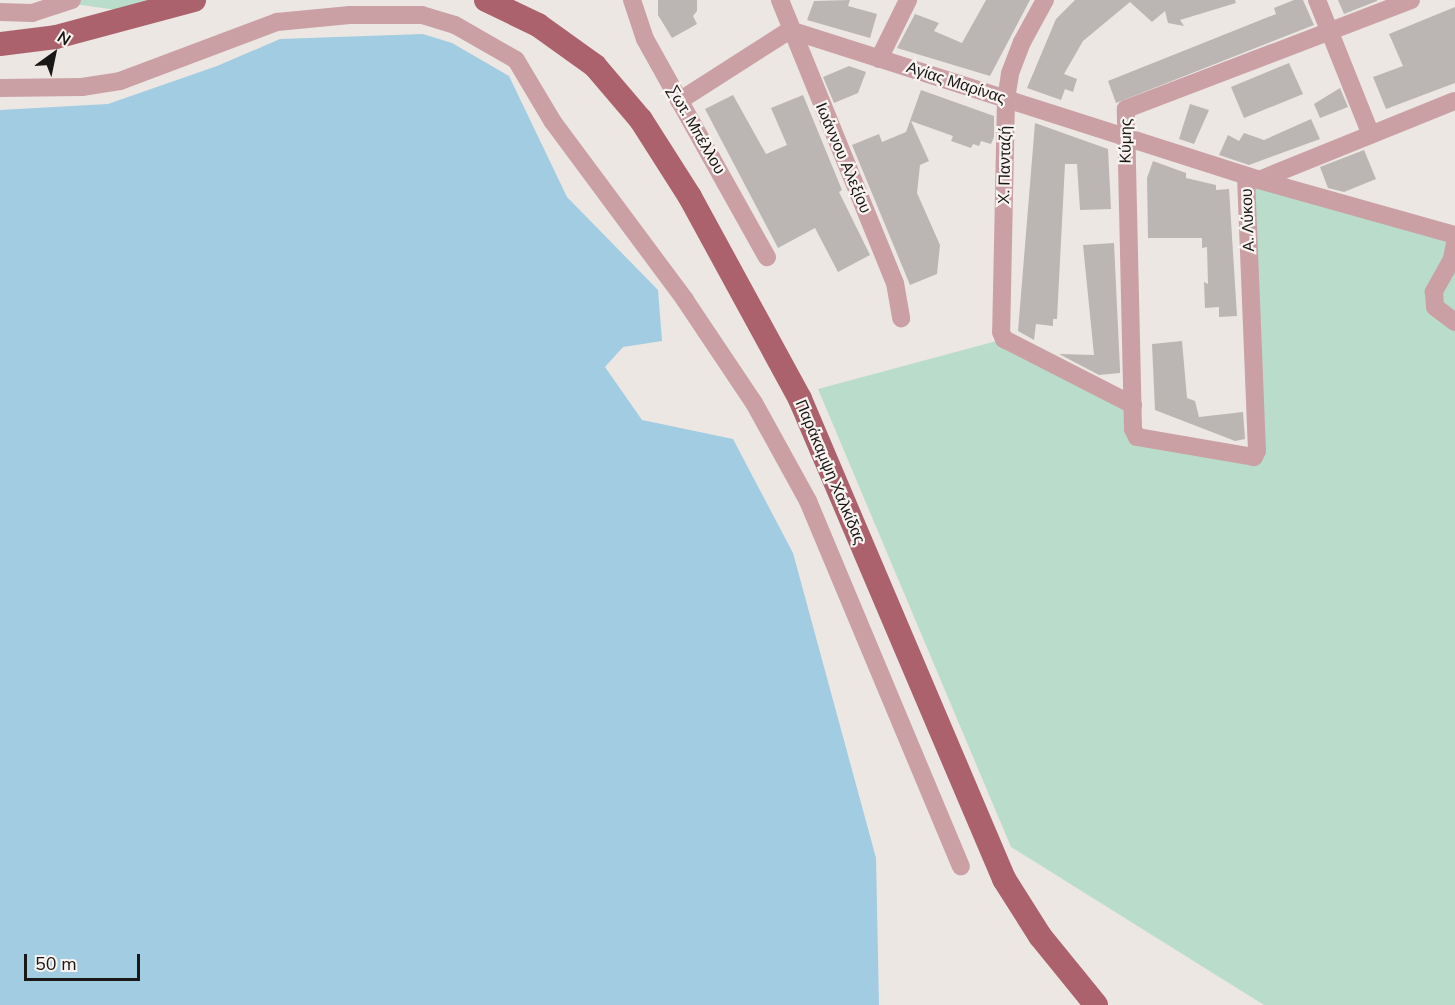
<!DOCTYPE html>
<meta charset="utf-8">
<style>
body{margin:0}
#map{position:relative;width:1455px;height:1005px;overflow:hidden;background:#ece7e3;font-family:"Nunito Sans",sans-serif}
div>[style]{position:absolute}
.green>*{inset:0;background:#b9ddca}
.water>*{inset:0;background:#a1cce2}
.building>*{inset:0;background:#bbb6b3}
.minor>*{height:18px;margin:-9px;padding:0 9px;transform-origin:9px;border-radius:9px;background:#cba0a5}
.major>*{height:24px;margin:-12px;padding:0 12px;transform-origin:12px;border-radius:12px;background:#ac626d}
span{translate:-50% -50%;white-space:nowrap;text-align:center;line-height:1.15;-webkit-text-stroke:4.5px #f9f4f1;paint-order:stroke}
.street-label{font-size:16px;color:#1a1817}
.north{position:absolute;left:24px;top:24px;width:60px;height:60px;-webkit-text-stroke:4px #f9f4f1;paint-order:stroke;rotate:33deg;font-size:16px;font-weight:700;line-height:24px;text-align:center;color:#1a1817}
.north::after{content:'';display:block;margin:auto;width:21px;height:27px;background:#1a1817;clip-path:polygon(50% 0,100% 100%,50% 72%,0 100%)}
.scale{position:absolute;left:24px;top:954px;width:116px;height:27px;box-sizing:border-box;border:3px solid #1a1817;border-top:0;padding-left:8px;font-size:18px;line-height:21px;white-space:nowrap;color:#1a1817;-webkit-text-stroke:4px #f9f4f1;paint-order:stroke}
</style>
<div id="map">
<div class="green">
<i style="clip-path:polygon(72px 0,194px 0,138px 13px,67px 3px)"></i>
<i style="clip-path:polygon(1246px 177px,1455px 235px,1455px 1005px,1264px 1005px,1011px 847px,818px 389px,1004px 339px,1133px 405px,1133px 429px,1253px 456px)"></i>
</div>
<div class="water">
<i style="clip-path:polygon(423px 34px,452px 43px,509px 76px,567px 197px,658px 290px,662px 341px,623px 347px,605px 367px,642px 420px,733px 439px,793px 553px,876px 858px,879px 1005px,0 1005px,0 110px,108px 104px,217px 66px,280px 39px)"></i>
</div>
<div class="building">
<i style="clip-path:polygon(658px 0,697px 0,697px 11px,693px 16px,697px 24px,672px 38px,658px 15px)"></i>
<i style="clip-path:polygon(850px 0,848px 6px,877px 14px,870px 38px,807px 20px,814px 1px)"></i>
<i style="clip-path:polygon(986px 0,1030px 0,990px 76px,897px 48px,915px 14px,939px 23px,934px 31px,962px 43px)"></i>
<i style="clip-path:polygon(1075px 0,1235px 0,1236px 3px,1180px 20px,1184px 26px,1168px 23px,1165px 11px,1152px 22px,1130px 2px,1083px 41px,1064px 74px,1077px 79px,1073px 92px,1065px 89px,1061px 100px,1027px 88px,1056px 19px)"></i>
<i style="clip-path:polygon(1294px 0,1303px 0,1314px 25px,1116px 103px,1108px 81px,1276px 14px,1274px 8px)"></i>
<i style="clip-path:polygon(1338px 0,1377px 0,1377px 1px,1344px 14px)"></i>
<i style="clip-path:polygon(1455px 7px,1455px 83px,1386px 109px,1373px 77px,1403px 66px,1389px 34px)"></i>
<i style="clip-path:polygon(1289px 63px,1303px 94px,1244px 118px,1231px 87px)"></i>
<i style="clip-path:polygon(849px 66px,866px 72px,858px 93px,834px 103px,823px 77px)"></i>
<i style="clip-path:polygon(1340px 88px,1348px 107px,1320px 118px,1314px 104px)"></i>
<i style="clip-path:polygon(921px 90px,994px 116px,994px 137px,991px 144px,981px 141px,979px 146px,973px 144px,971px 148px,951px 141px,953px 136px,911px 121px,929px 161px,920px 165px,917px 193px,940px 245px,937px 274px,910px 285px,852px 145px,879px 134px,882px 142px,906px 132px)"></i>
<i style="clip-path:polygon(733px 95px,766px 154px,787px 145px,771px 108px,803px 95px,842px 190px,839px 192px,870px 255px,838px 272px,815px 228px,778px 248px,705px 109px)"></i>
<i style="clip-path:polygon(1190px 104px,1209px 110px,1194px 144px,1179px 139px)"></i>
<i style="clip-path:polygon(1311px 119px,1320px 139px,1249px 165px,1219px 155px,1228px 135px,1239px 141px,1244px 133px,1264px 140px)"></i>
<i style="clip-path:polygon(1035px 123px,1108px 149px,1111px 209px,1080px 210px,1077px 164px,1065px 164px,1057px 319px,1053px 319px,1053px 326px,1036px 324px,1034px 340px,1018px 331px)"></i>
<i style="clip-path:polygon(1364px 150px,1376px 179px,1344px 192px,1328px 188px,1320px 167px)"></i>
<i style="clip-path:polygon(1153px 161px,1186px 173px,1186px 178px,1216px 185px,1216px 190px,1229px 189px,1237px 316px,1219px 317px,1219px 307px,1205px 308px,1204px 282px,1208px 284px,1207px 247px,1202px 248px,1202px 238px,1148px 238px,1147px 178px)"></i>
<i style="clip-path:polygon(1114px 243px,1120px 369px,1120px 373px,1099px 375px,1059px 354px,1094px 355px,1083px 245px)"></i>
<i style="clip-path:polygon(1182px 341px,1187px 398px,1195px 401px,1199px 417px,1243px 412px,1245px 439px,1235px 441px,1155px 410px,1152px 344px)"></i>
</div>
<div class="minor">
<i style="left:632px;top:0;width:41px;rotate:71.6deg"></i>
<i style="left:645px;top:39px;width:250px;rotate:60.8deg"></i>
<i style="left:780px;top:0;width:305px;rotate:67.9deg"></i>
<i style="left:895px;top:283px;width:36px;rotate:80deg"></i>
<i style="left:1045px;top:0;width:48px;rotate:118.7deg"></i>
<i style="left:1022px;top:42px;width:34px;rotate:111deg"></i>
<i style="left:1010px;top:74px;width:26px;rotate:99deg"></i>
<i style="left:1006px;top:100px;width:232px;rotate:91.2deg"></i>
<i style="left:1001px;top:332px;width:8px;rotate:67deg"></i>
<i style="left:1004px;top:339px;width:145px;rotate:27.1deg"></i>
<i style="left:1317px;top:0;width:145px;rotate:68.2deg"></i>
<i style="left:0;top:12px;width:32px;rotate:2deg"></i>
<i style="left:32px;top:13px;width:42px;rotate:-18deg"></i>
<i style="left:879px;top:59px;width:66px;rotate:-63.8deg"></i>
<i style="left:0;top:88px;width:82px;rotate:-0.7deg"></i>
<i style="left:82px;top:87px;width:38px;rotate:-9deg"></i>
<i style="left:120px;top:81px;width:168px;rotate:-20.6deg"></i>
<i style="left:277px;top:22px;width:73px;rotate:-5.5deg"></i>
<i style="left:350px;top:15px;width:72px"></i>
<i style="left:422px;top:15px;width:34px;rotate:17deg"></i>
<i style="left:455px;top:25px;width:70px;rotate:29.8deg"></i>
<i style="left:516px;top:60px;width:72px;rotate:59.2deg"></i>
<i style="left:553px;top:122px;width:222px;rotate:53.4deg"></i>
<i style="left:685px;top:300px;width:124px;rotate:56.2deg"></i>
<i style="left:754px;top:403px;width:112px;rotate:61.1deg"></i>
<i style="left:808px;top:501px;width:396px;rotate:67.3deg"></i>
<i style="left:679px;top:101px;width:132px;rotate:-32.6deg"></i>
<i style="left:790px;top:30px;width:492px;rotate:17.7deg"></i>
<i style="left:1259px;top:180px;width:211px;rotate:-22deg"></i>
<i style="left:1246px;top:177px;width:274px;rotate:87.7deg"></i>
<i style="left:1257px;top:451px;width:7px;rotate:117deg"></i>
<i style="left:1254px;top:457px;width:119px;rotate:-170.3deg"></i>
<i style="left:1137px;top:437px;width:9px;rotate:-117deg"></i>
<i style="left:1133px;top:429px;width:320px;rotate:-91.3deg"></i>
<i style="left:1126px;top:109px;width:305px;rotate:-20.9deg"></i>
<i style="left:1259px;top:180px;width:204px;rotate:15.7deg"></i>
<i style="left:1455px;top:243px;width:16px;rotate:101deg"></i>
<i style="left:1452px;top:259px;width:38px;rotate:119deg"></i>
<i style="left:1434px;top:292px;width:15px;rotate:86deg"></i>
<i style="left:1435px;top:307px;width:25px;rotate:37deg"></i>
</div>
<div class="major">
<i style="left:486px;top:0;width:58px;rotate:25.7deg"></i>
<i style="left:538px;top:25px;width:70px;rotate:35.7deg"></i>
<i style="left:595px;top:66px;width:71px;rotate:49.6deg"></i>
<i style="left:641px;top:120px;width:91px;rotate:57.5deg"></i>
<i style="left:690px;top:197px;width:230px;rotate:61.4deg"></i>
<i style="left:800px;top:399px;width:522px;rotate:66.97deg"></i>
<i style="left:1004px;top:879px;width:67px;rotate:57.7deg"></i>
<i style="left:1040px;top:936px;width:89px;rotate:50.9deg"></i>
<i style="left:0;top:44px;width:56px;rotate:-7.1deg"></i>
<i style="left:56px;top:37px;width:143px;rotate:-15deg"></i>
</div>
<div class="street-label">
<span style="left:956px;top:83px;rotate:18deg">Αγίας Μαρίνας</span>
<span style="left:696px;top:130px;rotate:60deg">Σωτ. Μπέλλου</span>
<span style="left:1126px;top:141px;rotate:-89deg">Κύμης</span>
<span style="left:843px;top:158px;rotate:67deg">Ιωάννου Αλεξίου</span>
<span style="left:1005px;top:165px;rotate:-89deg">Χ. Πανταζή</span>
<span style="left:1248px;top:220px;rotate:-92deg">Α. Λύκου</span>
<span style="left:830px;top:472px;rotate:67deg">Παράκαμψη Χαλκίδας</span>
</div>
<div class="north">N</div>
<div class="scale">50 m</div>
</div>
